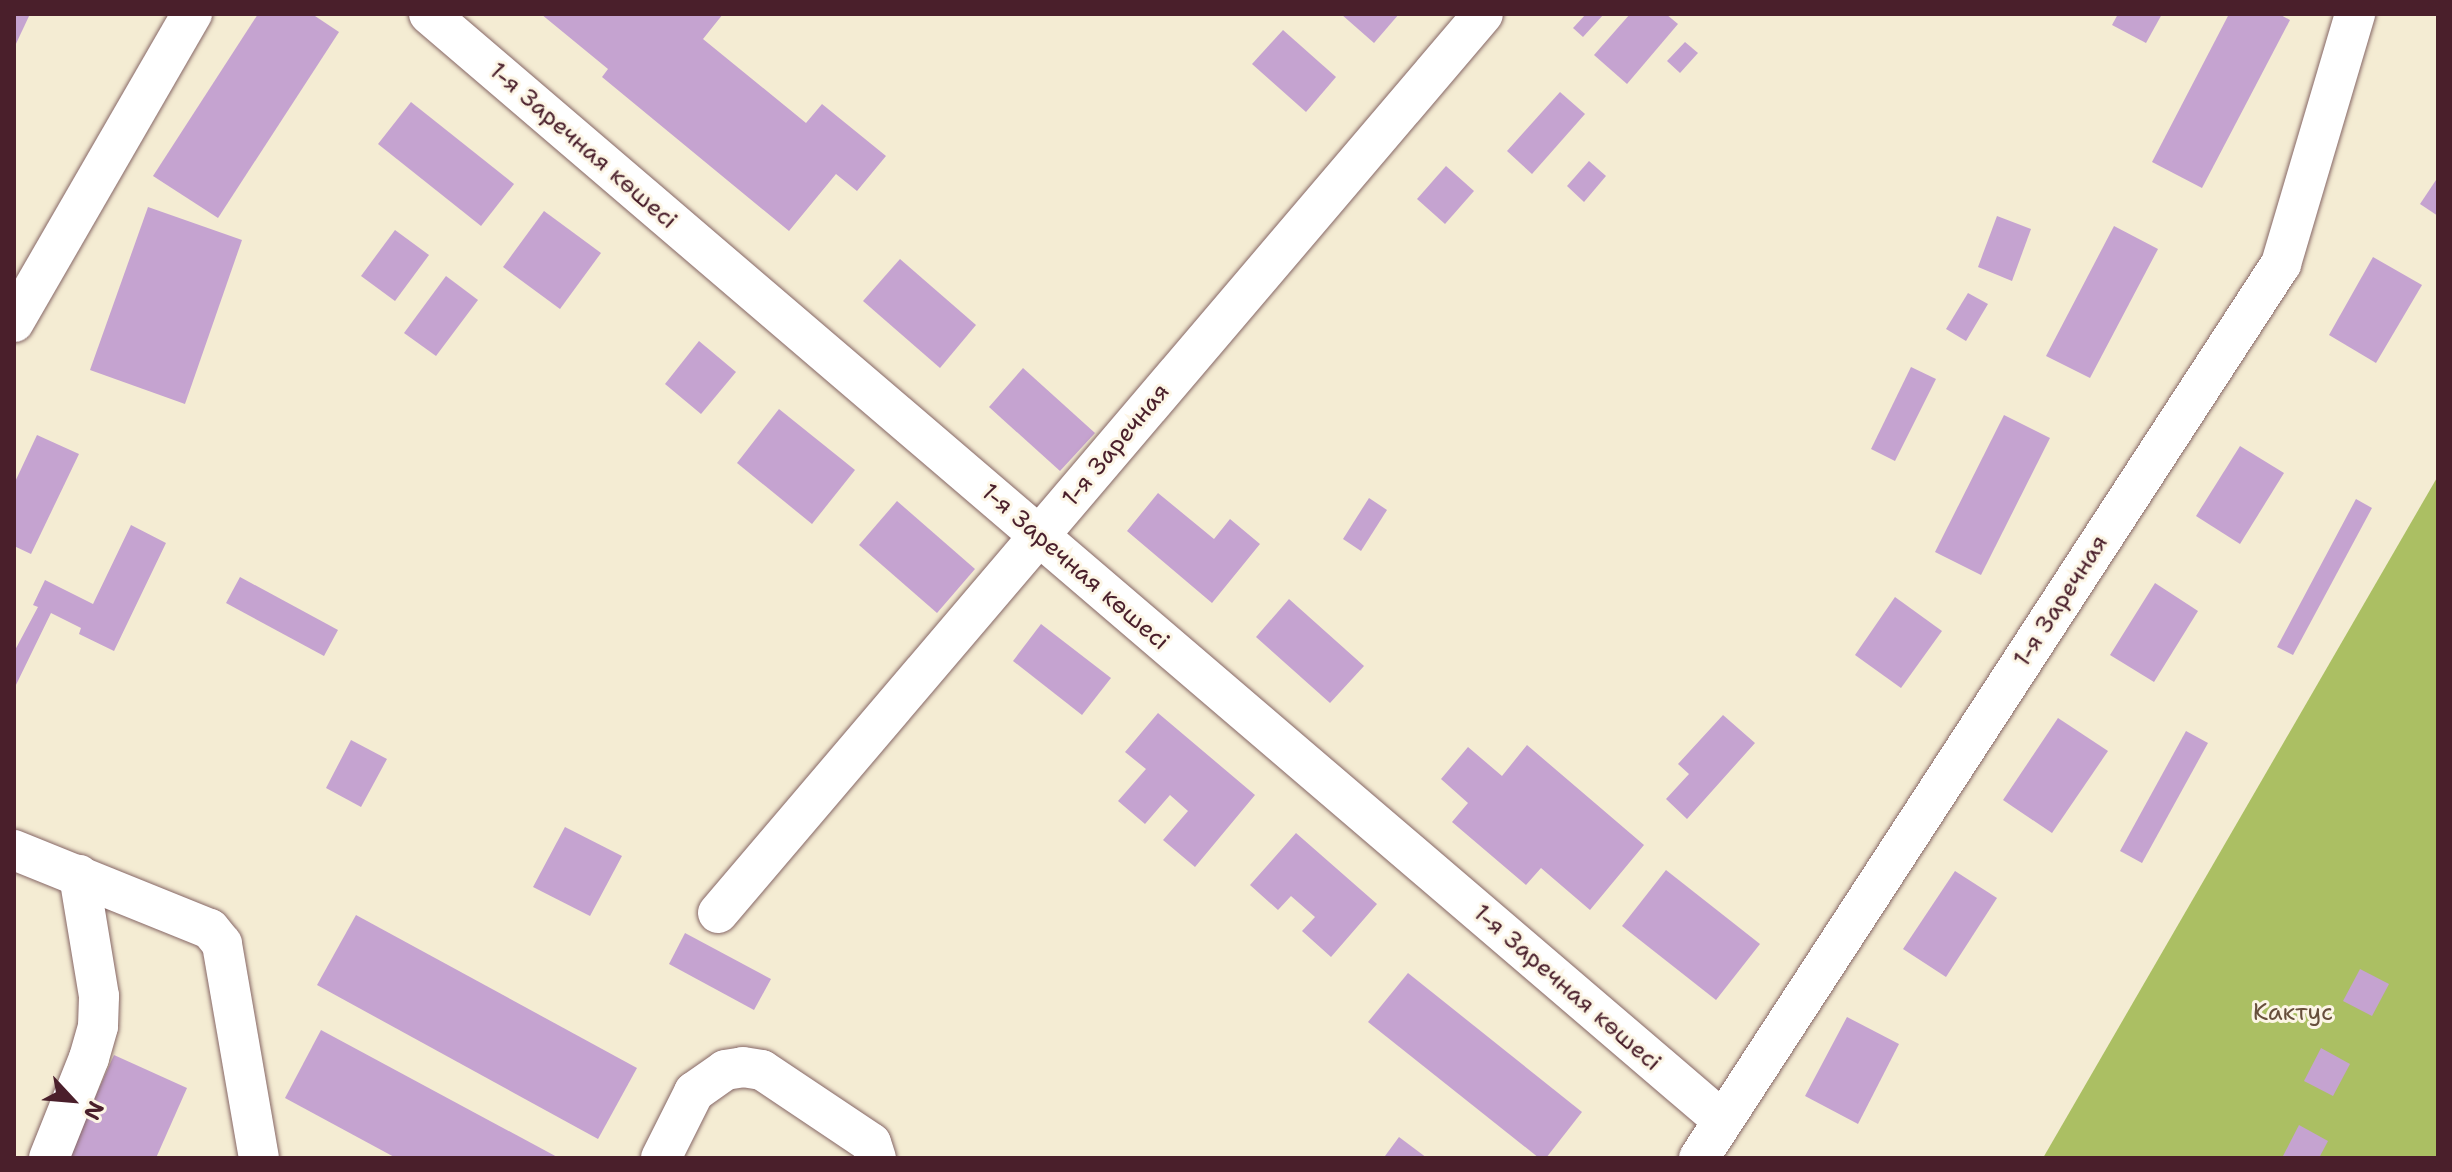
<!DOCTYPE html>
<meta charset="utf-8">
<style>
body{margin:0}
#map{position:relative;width:2452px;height:1172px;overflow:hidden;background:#f4ecd3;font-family:"Shantell Sans",sans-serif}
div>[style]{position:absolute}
.green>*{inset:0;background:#abbf63}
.building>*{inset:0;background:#c5a3d0}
.roads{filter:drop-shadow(0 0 2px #866766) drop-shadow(0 0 2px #866766)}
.minor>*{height:40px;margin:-20px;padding:0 20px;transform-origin:20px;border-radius:20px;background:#fff}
span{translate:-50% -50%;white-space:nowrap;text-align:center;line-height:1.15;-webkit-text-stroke:6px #fcf5e5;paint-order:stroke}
.street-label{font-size:24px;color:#4a1f2b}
.park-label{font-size:24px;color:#674f3c}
.frame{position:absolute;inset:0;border:16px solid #4a1f2b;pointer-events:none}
.north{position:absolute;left:32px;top:1060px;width:80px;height:80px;-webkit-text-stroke:6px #fcf5e5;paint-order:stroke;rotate:116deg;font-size:22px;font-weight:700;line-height:32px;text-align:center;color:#4a1f2b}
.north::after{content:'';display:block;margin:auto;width:28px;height:36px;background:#4a1f2b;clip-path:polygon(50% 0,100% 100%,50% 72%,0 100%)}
</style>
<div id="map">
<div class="green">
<i style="clip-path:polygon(2438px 476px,2438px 1158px,2043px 1158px)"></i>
</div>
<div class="building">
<i style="clip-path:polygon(14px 14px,30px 14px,14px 48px)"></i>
<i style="clip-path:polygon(258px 14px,312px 14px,339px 32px,218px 218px,153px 176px)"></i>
<i style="clip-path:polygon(541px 14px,723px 14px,703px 39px,806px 123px,822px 104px,886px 156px,857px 191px,836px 174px,789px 231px,602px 77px,608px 69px)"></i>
<i style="clip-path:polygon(1341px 14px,1399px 14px,1374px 43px)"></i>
<i style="clip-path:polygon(1586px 14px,1604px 14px,1583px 37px,1573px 28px)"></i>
<i style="clip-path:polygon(1630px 14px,1666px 14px,1678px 24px,1627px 84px,1594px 55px)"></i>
<i style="clip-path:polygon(2118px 14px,2162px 14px,2146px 43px,2112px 25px)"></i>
<i style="clip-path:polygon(2229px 14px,2279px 14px,2290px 20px,2202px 188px,2152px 162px)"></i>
<i style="clip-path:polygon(1283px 30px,1336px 77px,1306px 112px,1252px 64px)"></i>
<i style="clip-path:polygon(1685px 42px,1698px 53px,1680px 73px,1667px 61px)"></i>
<i style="clip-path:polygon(1560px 92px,1585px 114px,1532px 174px,1507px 151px)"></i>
<i style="clip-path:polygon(411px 102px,514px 184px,481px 226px,378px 144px)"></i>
<i style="clip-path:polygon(1589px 161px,1606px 176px,1584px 202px,1567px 186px)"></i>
<i style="clip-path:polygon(1446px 166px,1474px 191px,1445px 224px,1417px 199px)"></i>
<i style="clip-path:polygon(2438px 177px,2438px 216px,2420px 204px)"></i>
<i style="clip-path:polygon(148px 207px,242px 240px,185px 404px,90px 370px)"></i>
<i style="clip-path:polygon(544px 211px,601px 253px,560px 309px,503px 267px)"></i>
<i style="clip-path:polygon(1997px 216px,2031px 229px,2012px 281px,1978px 267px)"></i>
<i style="clip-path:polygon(2114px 226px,2158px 249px,2090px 378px,2046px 356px)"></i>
<i style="clip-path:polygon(395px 230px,429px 255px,395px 301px,361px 276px)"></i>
<i style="clip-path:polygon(2373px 257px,2422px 285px,2376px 363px,2329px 335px)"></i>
<i style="clip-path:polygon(900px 259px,976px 325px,940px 368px,863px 301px)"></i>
<i style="clip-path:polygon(446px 276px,478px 300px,436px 356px,404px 333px)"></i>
<i style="clip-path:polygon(1968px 293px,1988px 304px,1966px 341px,1946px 329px)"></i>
<i style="clip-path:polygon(699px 341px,736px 372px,701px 414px,665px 384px)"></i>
<i style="clip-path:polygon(1911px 367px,1936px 379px,1895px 461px,1871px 449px)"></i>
<i style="clip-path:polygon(1023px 368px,1095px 433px,1060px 471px,989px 407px)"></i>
<i style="clip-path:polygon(779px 409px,855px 470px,812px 524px,737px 463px)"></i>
<i style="clip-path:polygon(2004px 415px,2050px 438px,1981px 575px,1935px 552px)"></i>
<i style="clip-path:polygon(37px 435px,79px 454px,31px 554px,14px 546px,14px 484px)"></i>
<i style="clip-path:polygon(2240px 446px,2284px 473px,2240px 544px,2196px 516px)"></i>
<i style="clip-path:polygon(1158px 493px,1214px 539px,1230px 519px,1260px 544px,1212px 603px,1127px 531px)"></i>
<i style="clip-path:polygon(1369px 498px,1387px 510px,1361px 551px,1343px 539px)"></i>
<i style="clip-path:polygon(2356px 499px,2372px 508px,2293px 655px,2277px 647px)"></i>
<i style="clip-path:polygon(897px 501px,975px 569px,937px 613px,859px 545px)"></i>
<i style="clip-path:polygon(131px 525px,166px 543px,114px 651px,79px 634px,81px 628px,51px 613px,14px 689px,14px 652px,38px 607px,33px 605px,45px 580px,93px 604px)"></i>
<i style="clip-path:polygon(240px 577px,338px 630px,324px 656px,226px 603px)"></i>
<i style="clip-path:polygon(2155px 583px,2198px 611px,2154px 682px,2110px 655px)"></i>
<i style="clip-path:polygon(1895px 597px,1942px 631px,1901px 688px,1855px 655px)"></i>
<i style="clip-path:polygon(1289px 599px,1364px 666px,1330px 703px,1256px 637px)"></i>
<i style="clip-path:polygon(1041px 624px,1111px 678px,1082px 715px,1013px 661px)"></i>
<i style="clip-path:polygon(1158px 713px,1255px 795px,1195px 867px,1163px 840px,1188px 811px,1170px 795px,1145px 824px,1118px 801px,1146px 769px,1125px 752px)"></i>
<i style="clip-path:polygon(1723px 715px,1755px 743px,1687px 819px,1666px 799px,1689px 774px,1678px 764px)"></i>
<i style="clip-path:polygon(2058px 718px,2108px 751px,2052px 833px,2003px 800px)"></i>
<i style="clip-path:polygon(2186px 731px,2208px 743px,2142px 863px,2120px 851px)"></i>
<i style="clip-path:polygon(351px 740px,387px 759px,361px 807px,326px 788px)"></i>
<i style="clip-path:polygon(1527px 745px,1644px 845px,1590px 910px,1541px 868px,1526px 885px,1452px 822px,1468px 803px,1441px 779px,1468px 747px,1502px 776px)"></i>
<i style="clip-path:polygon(565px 827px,622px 856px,590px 916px,533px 887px)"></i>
<i style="clip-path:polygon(1296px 833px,1377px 904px,1331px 957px,1302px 931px,1315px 917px,1291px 896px,1278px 910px,1250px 885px)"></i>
<i style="clip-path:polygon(1666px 870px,1760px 944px,1716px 1000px,1622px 926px)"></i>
<i style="clip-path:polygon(1955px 871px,1997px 898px,1946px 977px,1903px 949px)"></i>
<i style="clip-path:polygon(356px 915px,637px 1068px,598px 1139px,317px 985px)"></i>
<i style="clip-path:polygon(685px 933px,771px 979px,754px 1010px,669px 964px)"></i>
<i style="clip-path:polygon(2360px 969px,2389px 984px,2372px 1016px,2343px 1001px)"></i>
<i style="clip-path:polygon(1408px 973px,1582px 1112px,1546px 1158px,1539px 1158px,1368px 1022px)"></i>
<i style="clip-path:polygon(1847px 1017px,1899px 1044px,1858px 1124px,1805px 1096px)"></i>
<i style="clip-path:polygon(321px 1030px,559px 1158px,396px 1158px,285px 1098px)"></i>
<i style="clip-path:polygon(2321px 1048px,2350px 1064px,2333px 1096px,2304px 1081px)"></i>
<i style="clip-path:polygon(114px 1055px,187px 1088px,156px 1158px,68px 1158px)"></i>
<i style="clip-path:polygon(2299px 1125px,2328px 1141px,2319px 1158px,2282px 1158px)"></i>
<i style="clip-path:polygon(1399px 1137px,1427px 1158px,1388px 1158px,1385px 1156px)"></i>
</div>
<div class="roads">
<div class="minor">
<i style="left:429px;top:14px;width:1701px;rotate:40.54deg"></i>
<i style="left:14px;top:322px;width:356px;rotate:-60deg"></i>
<i style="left:14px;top:850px;width:211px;rotate:22deg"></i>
<i style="left:210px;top:929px;width:19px;rotate:51deg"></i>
<i style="left:222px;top:944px;width:217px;rotate:80.2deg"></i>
<i style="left:718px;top:913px;width:1180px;rotate:-49.6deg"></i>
<i style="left:49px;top:1158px;width:108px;rotate:-68.2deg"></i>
<i style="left:89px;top:1058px;width:33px;rotate:-74deg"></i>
<i style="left:98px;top:1026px;width:30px;rotate:-88deg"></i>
<i style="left:99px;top:996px;width:123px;rotate:-99.4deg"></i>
<i style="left:661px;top:1158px;width:74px;rotate:-63.4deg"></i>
<i style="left:694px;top:1092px;width:38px;rotate:-35deg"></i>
<i style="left:725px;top:1070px;width:18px;rotate:-9deg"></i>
<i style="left:743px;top:1067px;width:19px;rotate:9deg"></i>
<i style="left:762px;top:1070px;width:131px;rotate:33.8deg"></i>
<i style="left:871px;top:1143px;width:16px;rotate:72deg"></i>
<i style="left:1699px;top:1158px;width:1067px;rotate:-56.94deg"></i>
<i style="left:2281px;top:264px;width:261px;rotate:-73.5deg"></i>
</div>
</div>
<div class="street-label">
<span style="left:583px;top:146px;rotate:41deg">1-я Заречная көшесі</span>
<span style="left:1116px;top:445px;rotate:-50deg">1-я Заречная</span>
<span style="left:1075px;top:567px;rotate:41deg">1-я Заречная көшесі</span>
<span style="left:2061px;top:601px;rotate:-57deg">1-я Заречная</span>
<span style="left:1567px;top:988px;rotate:41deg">1-я Заречная көшесі</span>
</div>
<div class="park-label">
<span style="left:2293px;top:1013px">Кактус</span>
</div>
<div class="frame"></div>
<div class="north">N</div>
</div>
